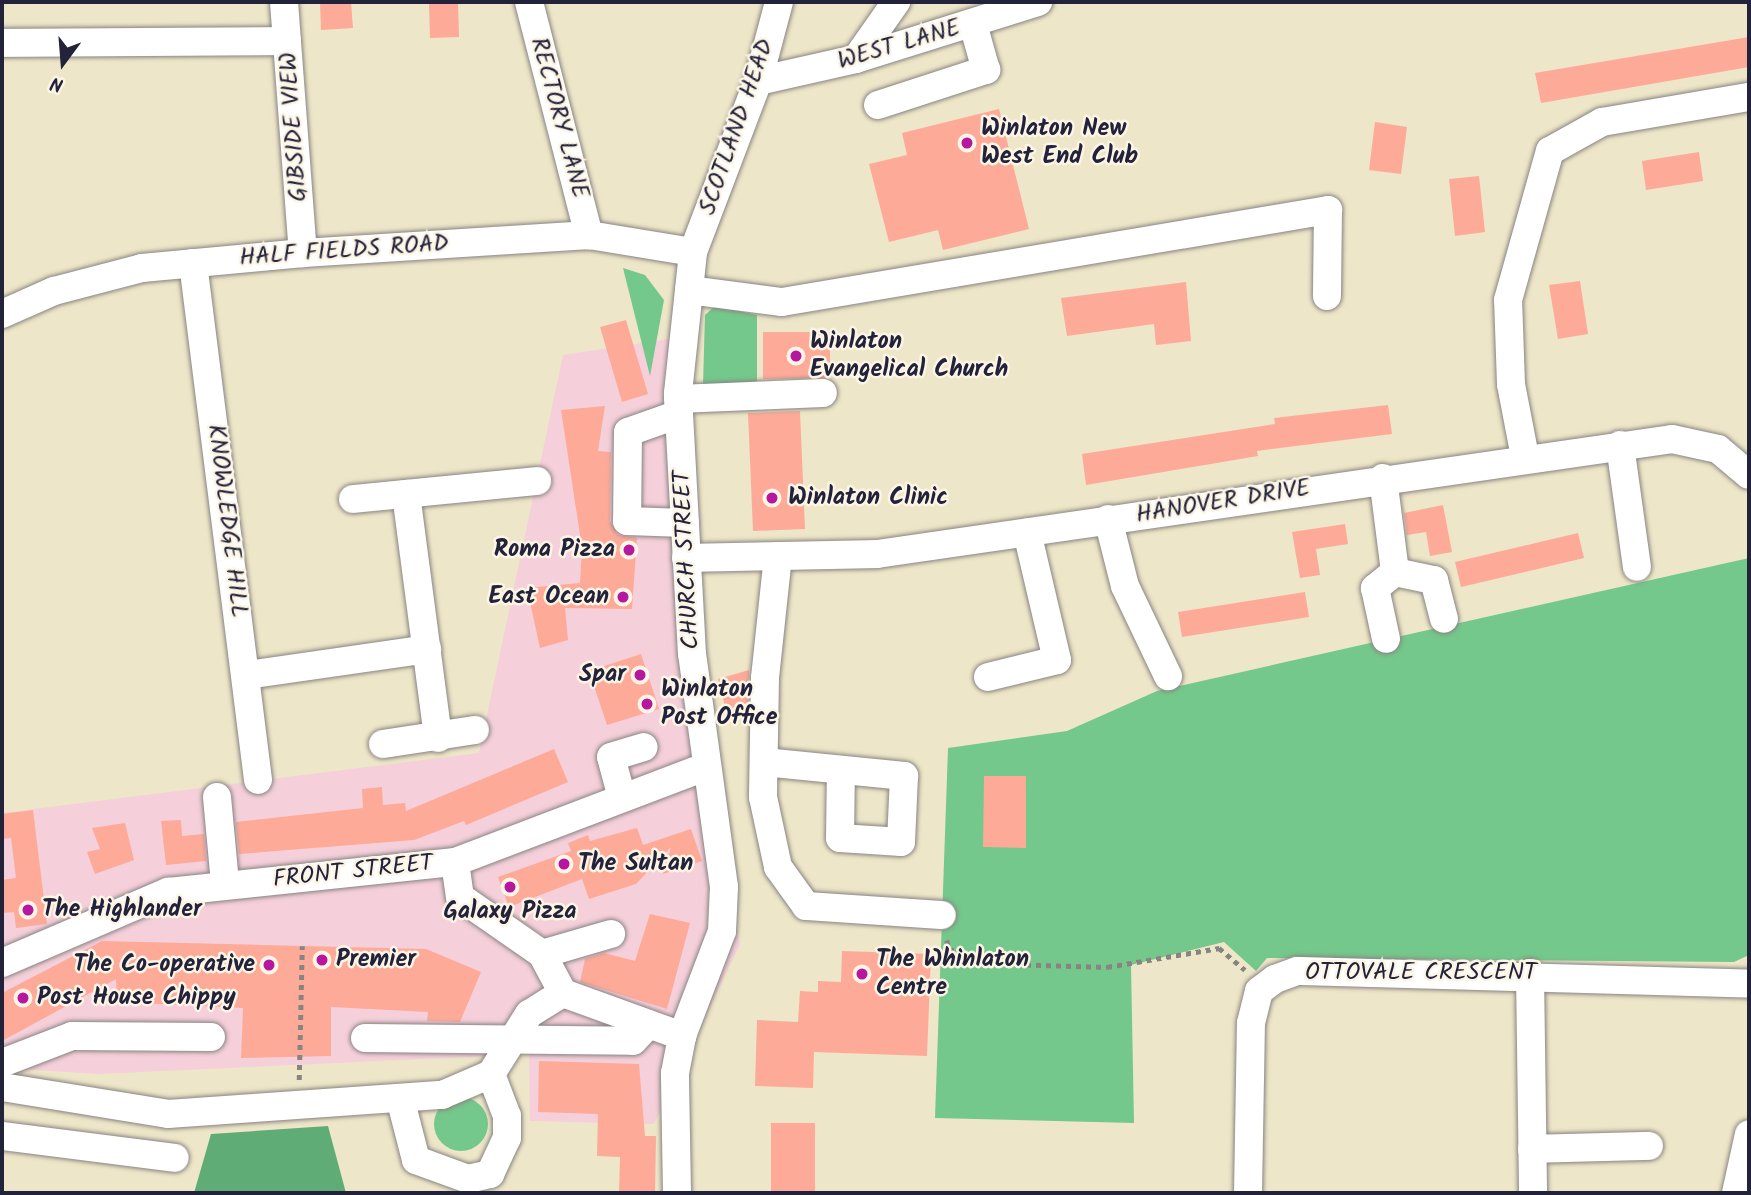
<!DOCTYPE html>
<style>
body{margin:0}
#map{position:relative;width:1751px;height:1195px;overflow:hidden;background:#eee6c8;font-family:Kalam,sans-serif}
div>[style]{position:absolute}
.built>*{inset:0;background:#f5cfda}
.green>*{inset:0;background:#74c88b}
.round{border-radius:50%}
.forest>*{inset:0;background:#5fac77}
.building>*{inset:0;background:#fdaa99}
.path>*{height:4.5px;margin-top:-2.25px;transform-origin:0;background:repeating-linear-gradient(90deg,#888482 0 5px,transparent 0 10px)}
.roads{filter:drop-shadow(0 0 2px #888482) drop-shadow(0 0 2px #888482)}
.minor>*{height:28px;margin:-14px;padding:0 14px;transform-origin:14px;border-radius:14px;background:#fff}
.dots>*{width:19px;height:19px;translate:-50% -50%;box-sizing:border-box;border:4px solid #fcf5e5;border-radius:50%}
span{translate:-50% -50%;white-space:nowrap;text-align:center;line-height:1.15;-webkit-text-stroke:5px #fcf5e5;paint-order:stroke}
.street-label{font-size:24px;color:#22223b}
.poi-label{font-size:24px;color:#22223b;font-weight:700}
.left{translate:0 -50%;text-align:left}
.right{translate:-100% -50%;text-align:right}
.frame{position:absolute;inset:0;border:4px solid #22223b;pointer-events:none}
.north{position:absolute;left:28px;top:28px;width:70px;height:70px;-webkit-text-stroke:5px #fcf5e5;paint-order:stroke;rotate:196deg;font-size:19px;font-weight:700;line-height:28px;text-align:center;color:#22223b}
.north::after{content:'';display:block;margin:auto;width:24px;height:32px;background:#22223b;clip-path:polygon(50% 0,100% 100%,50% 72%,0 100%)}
</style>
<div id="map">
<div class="built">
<i style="clip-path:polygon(669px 339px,681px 662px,740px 944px,654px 1124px,530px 1121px,529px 1054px,98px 1074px,2px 1068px,2px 813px,479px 753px,563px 355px)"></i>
</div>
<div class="green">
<i style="clip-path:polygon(623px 268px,645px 275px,664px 300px,650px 376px)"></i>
<i style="clip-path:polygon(715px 306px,757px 315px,757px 384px,703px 385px,705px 315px)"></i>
<i style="clip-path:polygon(1749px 558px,1749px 955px,1734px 962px,1267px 958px,1256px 971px,1224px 942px,1131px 965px,1134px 1123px,935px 1118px,948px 748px,1067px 731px,1157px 691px)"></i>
<i class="round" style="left:434px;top:1097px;width:54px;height:54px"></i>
</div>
<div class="forest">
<i style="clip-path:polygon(328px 1126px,346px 1193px,194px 1193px,211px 1134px)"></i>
</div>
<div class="building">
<i style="clip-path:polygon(320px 2px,351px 2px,353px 28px,321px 30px)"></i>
<i style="clip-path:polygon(429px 2px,458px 2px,459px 37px,430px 38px)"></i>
<i style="clip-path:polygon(1749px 37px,1749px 67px,1541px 103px,1535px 73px)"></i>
<i style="clip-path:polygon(999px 109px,1029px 229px,943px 250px,938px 230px,889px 242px,869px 164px,907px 155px,902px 133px)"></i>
<i style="clip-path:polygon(1375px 122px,1407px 127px,1401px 174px,1369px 170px)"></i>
<i style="clip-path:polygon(1699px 152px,1703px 181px,1646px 190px,1642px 161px)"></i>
<i style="clip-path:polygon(1479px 176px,1485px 232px,1455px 236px,1449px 179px)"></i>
<i style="clip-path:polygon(1580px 281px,1588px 334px,1558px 339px,1549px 285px)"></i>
<i style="clip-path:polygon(1186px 282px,1191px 341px,1156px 345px,1154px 324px,1067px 336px,1061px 298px)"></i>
<i style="clip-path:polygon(626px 320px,648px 394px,622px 402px,600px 327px)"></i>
<i style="clip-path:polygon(763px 332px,830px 332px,830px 378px,763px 379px)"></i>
<i style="clip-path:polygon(1388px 405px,1392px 434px,1257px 451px,1258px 456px,1086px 485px,1082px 454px,1275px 424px,1274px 418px)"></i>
<i style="clip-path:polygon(605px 406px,598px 451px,611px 452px,610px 521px,618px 535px,637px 538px,632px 609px,565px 608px,568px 640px,540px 648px,527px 588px,580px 583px,582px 548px,561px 410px)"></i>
<i style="clip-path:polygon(800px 411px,805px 529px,753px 531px,748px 413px)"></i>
<i style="clip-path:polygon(1443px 505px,1452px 552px,1430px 556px,1426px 532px,1407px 535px,1404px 513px)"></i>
<i style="clip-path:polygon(1345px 524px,1348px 544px,1316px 549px,1320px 575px,1300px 578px,1292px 532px)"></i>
<i style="clip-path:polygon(1578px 533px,1584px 558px,1461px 587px,1455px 562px)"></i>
<i style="clip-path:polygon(1305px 592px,1309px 617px,1182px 637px,1178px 612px)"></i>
<i style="clip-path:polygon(641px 654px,659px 709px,607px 725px,589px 671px)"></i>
<i style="clip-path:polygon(749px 670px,748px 703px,726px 710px,718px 679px)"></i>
<i style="clip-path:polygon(554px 749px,568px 782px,466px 825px,464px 821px,414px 840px,239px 854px,236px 822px,363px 808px,362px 789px,382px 787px,383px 805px,405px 803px,406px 811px)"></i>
<i style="clip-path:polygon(984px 776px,1026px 776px,1026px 848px,983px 847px)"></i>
<i style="clip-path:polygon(33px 810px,47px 924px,16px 928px,14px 912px,2px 913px,2px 880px,16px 878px,11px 838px,2px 839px,2px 814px)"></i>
<i style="clip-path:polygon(181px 820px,182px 836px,204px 834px,206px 861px,166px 865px,161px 821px)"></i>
<i style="clip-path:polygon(125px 823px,134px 860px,95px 874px,87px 852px,100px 849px,92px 828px)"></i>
<i style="clip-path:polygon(637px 828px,643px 845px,691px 829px,702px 861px,663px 874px,671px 847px,636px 884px,589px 899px,582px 879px,509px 907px,498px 877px,571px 851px,568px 843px,588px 835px,590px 841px)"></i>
<i style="clip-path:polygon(650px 914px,690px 923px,667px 1009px,580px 982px,585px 959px,604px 953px,635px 961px)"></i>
<i style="clip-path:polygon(102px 941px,426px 949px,481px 972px,460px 1022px,427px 1021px,428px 1012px,331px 1007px,331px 1056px,241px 1058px,243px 1008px,117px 1002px,116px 979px,2px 1041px,2px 993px)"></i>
<i style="clip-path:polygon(842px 951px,931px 954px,927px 1056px,814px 1052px,813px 1088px,755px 1086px,757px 1020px,798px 1022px,800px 991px,818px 992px,818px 981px,841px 982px)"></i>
<i style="clip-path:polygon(539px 1061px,639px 1064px,645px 1136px,656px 1136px,655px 1193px,619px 1193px,620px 1157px,597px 1156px,598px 1114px,538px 1112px)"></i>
<i style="clip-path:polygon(771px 1123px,815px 1123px,815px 1193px,771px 1193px)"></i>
</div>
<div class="path">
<i style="left:947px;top:940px;width:9px;rotate:77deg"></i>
<i style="left:949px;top:949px;width:59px;rotate:14.7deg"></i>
<i style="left:1006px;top:964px;width:101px;rotate:1.7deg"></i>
<i style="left:1107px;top:967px;width:114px;rotate:-9.6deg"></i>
<i style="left:1219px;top:948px;width:34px;rotate:40deg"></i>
<i style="left:299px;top:1080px;width:134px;rotate:-88.7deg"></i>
</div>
<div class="roads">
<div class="minor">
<i style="left:284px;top:2px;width:252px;rotate:85.7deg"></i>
<i style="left:529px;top:2px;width:241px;rotate:75.6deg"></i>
<i style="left:2px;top:43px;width:285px;rotate:-0.4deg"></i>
<i style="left:856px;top:59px;width:70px;rotate:-54.9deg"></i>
<i style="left:758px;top:81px;width:100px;rotate:-12.7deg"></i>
<i style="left:856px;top:59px;width:191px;rotate:-17.4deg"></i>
<i style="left:878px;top:105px;width:114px;rotate:-18deg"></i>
<i style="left:986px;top:70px;width:48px;rotate:-105.8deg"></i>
<i style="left:193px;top:263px;width:521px;rotate:82.83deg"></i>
<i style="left:689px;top:290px;width:94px;rotate:7.4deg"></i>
<i style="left:782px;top:302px;width:554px;rotate:-9.56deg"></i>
<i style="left:1328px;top:210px;width:86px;rotate:90.7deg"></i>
<i style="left:2px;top:314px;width:57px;rotate:-23.9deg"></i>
<i style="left:54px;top:291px;width:91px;rotate:-14.6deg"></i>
<i style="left:142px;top:268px;width:162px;rotate:-5.3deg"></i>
<i style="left:303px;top:253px;width:287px;rotate:-3.6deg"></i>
<i style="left:589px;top:235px;width:105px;rotate:9.3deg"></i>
<i style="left:678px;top:399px;width:145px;rotate:-2.4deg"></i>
<i style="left:679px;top:414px;width:54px;rotate:160.6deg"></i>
<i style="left:628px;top:432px;width:89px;rotate:90.6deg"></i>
<i style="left:627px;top:521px;width:58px;rotate:2deg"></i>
<i style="left:1620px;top:445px;width:123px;rotate:82.1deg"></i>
<i style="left:1525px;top:457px;width:74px;rotate:-100.9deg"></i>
<i style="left:1511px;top:384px;width:84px;rotate:-92deg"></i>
<i style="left:1508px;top:300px;width:155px;rotate:-74.3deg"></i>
<i style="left:1550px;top:151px;width:60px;rotate:-29.1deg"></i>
<i style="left:1602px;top:122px;width:149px;rotate:-9.7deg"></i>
<i style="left:1383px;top:478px;width:95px;rotate:82.7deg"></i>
<i style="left:1395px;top:572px;width:26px;rotate:141deg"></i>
<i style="left:1375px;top:588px;width:52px;rotate:77.8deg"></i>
<i style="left:406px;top:494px;width:246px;rotate:82.5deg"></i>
<i style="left:353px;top:499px;width:185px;rotate:-5.6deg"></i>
<i style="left:1108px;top:519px;width:69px;rotate:75.8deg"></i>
<i style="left:1125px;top:586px;width:100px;rotate:64.5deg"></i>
<i style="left:778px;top:556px;width:123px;rotate:96.1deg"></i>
<i style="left:765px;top:678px;width:119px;rotate:91deg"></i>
<i style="left:763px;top:797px;width:72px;rotate:77.9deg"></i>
<i style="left:778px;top:867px;width:48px;rotate:54.3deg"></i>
<i style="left:806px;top:906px;width:136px;rotate:3.8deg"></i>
<i style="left:686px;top:558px;width:191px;rotate:-1.2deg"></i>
<i style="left:877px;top:554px;width:803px;rotate:-8.23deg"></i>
<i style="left:1672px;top:439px;width:47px;rotate:12.3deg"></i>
<i style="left:1718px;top:449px;width:40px;rotate:40deg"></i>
<i style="left:1395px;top:572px;width:40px;rotate:12deg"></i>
<i style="left:1434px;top:580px;width:40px;rotate:75.6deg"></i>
<i style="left:247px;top:675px;width:182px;rotate:-8.2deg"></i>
<i style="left:988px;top:677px;width:71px;rotate:-13.8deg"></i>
<i style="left:1057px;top:660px;width:131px;rotate:-103.2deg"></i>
<i style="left:383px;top:744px;width:93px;rotate:-8.7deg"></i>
<i style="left:764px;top:762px;width:141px;rotate:5.7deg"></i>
<i style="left:904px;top:776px;width:66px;rotate:92.6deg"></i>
<i style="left:901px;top:842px;width:61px;rotate:-176.2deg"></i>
<i style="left:840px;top:838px;width:68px;rotate:-89.2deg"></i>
<i style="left:217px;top:797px;width:87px;rotate:84.7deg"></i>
<i style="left:622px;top:798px;width:42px;rotate:-105deg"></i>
<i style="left:611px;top:757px;width:34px;rotate:-17deg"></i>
<i style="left:455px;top:862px;width:35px;rotate:82deg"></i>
<i style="left:460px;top:897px;width:100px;rotate:34.8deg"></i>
<i style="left:542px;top:954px;width:44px;rotate:61.7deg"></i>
<i style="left:563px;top:993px;width:127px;rotate:19.9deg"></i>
<i style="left:542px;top:954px;width:72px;rotate:-16.2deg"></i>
<i style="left:2px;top:963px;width:181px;rotate:-23.2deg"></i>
<i style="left:168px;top:892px;width:289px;rotate:-6deg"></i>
<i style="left:455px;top:862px;width:265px;rotate:-20.8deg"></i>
<i style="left:1530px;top:973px;width:220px;rotate:89.2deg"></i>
<i style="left:365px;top:1038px;width:268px;rotate:0.6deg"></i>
<i style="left:633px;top:1041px;width:23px;rotate:-47deg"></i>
<i style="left:2px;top:1063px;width:75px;rotate:-21.1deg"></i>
<i style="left:72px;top:1036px;width:139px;rotate:0.4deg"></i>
<i style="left:2px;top:1087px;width:168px;rotate:9.2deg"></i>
<i style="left:168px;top:1114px;width:275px;rotate:-4deg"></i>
<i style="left:442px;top:1095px;width:53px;rotate:-23.2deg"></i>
<i style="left:491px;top:1074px;width:71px;rotate:-57.7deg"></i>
<i style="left:529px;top:1014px;width:40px;rotate:-32deg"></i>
<i style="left:400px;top:1098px;width:64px;rotate:75.5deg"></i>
<i style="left:416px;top:1160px;width:55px;rotate:20.1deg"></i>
<i style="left:468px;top:1179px;width:23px;rotate:-13deg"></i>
<i style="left:490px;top:1174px;width:40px;rotate:-65deg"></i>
<i style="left:507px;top:1138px;width:22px;rotate:-90deg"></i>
<i style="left:507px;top:1116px;width:45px;rotate:-110.9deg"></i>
<i style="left:2px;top:1136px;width:174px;rotate:7.2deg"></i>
<i style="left:1532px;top:1149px;width:117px;rotate:-1.5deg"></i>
<i style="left:677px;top:1193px;width:120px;rotate:-91deg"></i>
<i style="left:675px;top:1073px;width:38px;rotate:-79deg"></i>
<i style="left:682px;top:1036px;width:112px;rotate:-69.1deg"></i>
<i style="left:722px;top:931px;width:44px;rotate:-87.4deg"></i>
<i style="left:724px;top:887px;width:235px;rotate:-97.8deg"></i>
<i style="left:692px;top:654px;width:261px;rotate:-93.1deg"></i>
<i style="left:678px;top:393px;width:142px;rotate:-83.9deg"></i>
<i style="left:693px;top:252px;width:183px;rotate:-69.2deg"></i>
<i style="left:758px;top:81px;width:82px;rotate:-75.1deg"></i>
<i style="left:1248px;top:1193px;width:170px;rotate:-89deg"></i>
<i style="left:1251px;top:1023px;width:33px;rotate:-76deg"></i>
<i style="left:1259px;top:991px;width:20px;rotate:-37deg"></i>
<i style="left:1275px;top:979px;width:23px;rotate:-20deg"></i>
<i style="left:1297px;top:971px;width:452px;rotate:1.6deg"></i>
<i style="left:1736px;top:1193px;width:60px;rotate:-77.6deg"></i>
</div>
</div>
<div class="dots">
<i style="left:967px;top:143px;background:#b5179e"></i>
<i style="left:796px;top:356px;background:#b5179e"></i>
<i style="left:772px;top:498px;background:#b5179e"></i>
<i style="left:629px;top:550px;background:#b5179e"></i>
<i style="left:623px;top:597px;background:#b5179e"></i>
<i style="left:640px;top:675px;background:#b5179e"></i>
<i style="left:647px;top:704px;background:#b5179e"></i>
<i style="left:564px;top:864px;background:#b5179e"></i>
<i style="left:510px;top:887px;background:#b5179e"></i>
<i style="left:28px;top:910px;background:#b5179e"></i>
<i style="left:322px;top:960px;background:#b5179e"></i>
<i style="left:269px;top:965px;background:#b5179e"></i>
<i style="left:862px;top:974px;background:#b5179e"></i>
<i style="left:23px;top:998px;background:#b5179e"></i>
</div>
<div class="street-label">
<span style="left:899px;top:45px;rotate:-16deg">WEST LANE</span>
<span style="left:559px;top:118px;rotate:75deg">RECTORY LANE</span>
<span style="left:294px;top:127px;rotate:-94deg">GIBSIDE VIEW</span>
<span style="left:737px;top:127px;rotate:-71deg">SCOTLAND HEAD</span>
<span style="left:344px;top:251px;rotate:-4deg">HALF FIELDS ROAD</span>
<span style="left:1223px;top:502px;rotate:-9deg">HANOVER DRIVE</span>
<span style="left:227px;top:521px;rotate:83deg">KNOWLEDGE HILL</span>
<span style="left:687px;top:560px;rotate:-93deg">CHURCH STREET</span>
<span style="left:353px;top:872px;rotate:-6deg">FRONT STREET</span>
<span style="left:1421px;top:973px">OTTOVALE CRESCENT</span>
</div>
<div class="poi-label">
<span class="left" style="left:981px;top:143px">Winlaton New<br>West End Club</span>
<span class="left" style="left:810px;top:356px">Winlaton<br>Evangelical Church</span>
<span class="left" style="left:788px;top:498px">Winlaton Clinic</span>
<span class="right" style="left:615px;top:550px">Roma Pizza</span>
<span class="right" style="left:609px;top:597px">East Ocean</span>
<span class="right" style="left:626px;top:675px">Spar</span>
<span class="left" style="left:661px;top:704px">Winlaton<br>Post Office</span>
<span class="left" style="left:578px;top:864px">The Sultan</span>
<span class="left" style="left:42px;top:910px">The Highlander</span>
<span style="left:510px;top:912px">Galaxy Pizza</span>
<span class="left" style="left:336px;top:960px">Premier</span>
<span class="left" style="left:876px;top:974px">The Whinlaton<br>Centre</span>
<span class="right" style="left:255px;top:965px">The Co-operative</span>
<span class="left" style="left:37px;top:998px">Post House Chippy</span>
</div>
<div class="frame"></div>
<div class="north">N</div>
</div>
